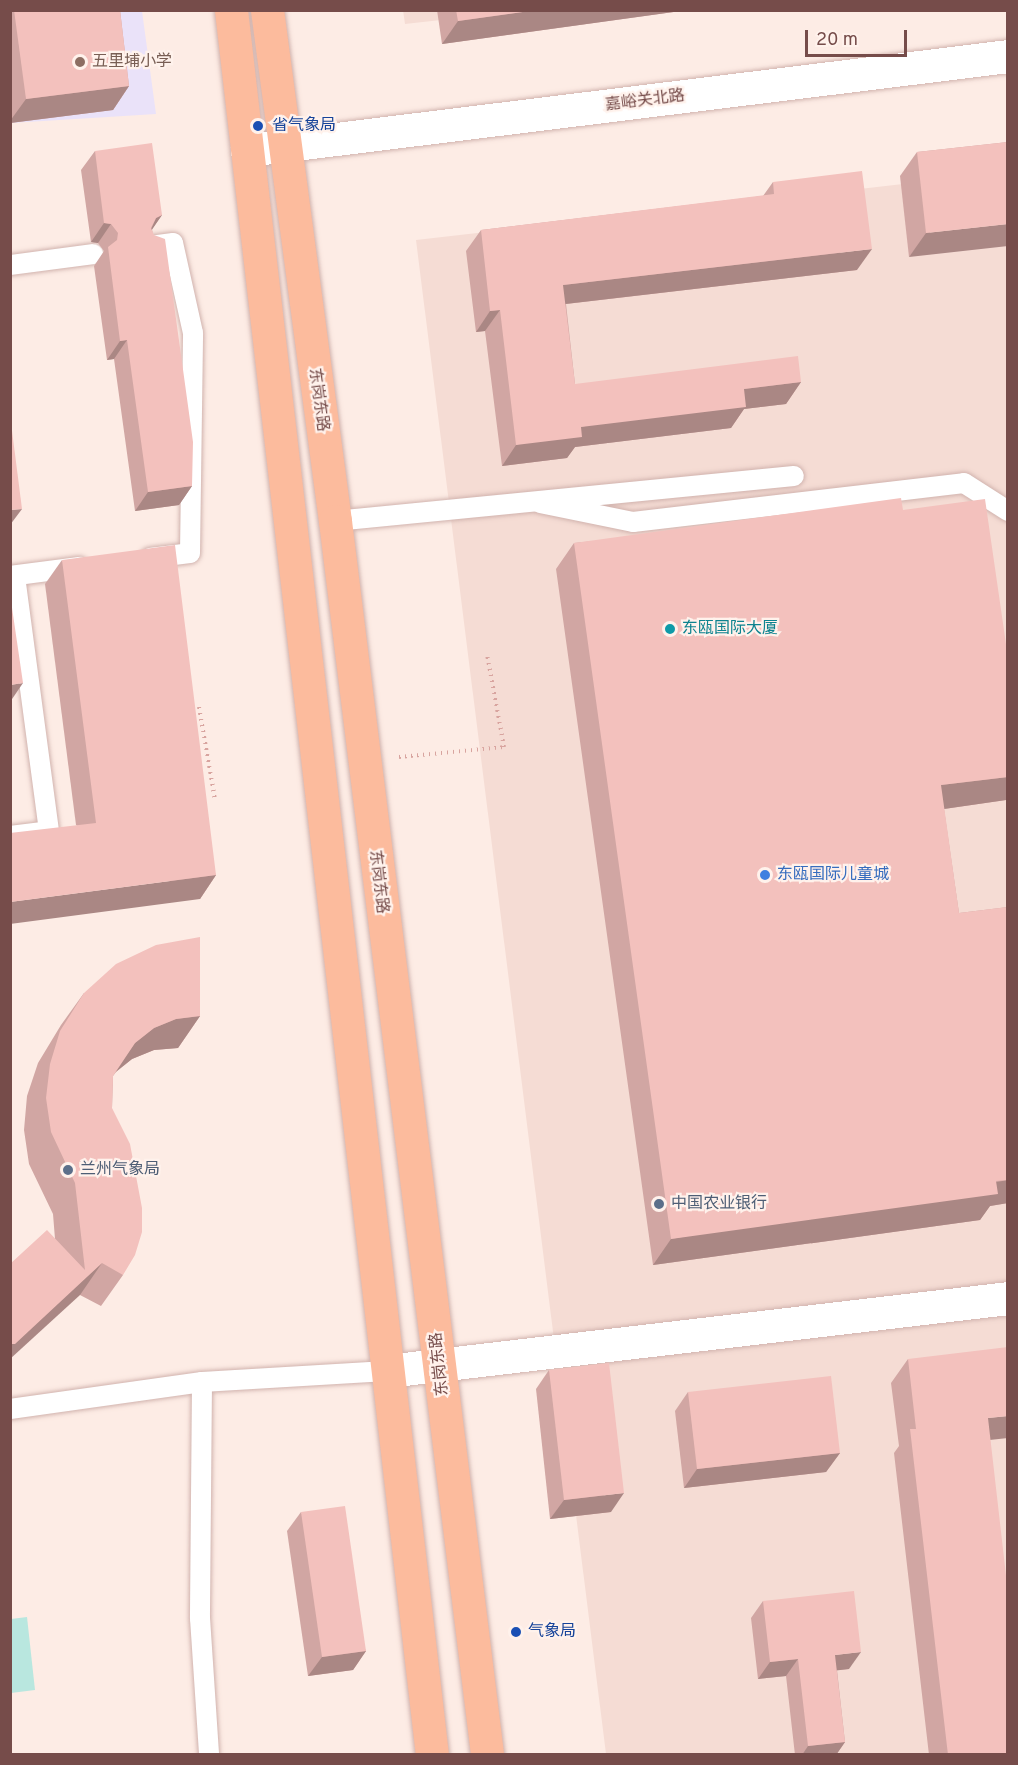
<!DOCTYPE html>
<meta charset="utf-8">
<style>
body{margin:0}
#map{position:relative;width:1018px;height:1765px;overflow:hidden;background:#fdece5;font-family:Overpass,"Noto Sans SC",sans-serif}
div>[style]{position:absolute}
.residential>*{inset:0;background:#f5dcd4}
.education>*{inset:0;background:#eae2f9}
.water>*{inset:0;background:#b9e7df}
.path>*{height:4px;margin-top:-2px;transform-origin:0;background:repeating-linear-gradient(90deg,#d8a49f 0 1.5px,transparent 0 6px)}
.roads{filter:drop-shadow(0 0 2px #d1b3ae) drop-shadow(0 0 2px #d1b3ae)}
.lane>*{height:20px;margin:-10px;padding:0 10px;transform-origin:10px;border-radius:10px;background:#fff}
.street>*{height:33px;margin:-16.5px;padding:0 16.5px;transform-origin:16.5px;border-radius:16.5px;background:#fff}
.secondary>*{height:33px;margin:-16.5px;padding:0 16.5px;transform-origin:16.5px;border-radius:16.5px;background:#fff}
.primary>*{height:33px;margin:-16.5px;padding:0 16.5px;transform-origin:16.5px;border-radius:16.5px;background:#fcbb9d}
.wall>*{inset:0;background:#d1a6a3}
.shaded-wall>*{inset:0;background:#aa8784}
.building>*{inset:0;background:#f3c1bd}
.dots>*{width:16px;height:16px;translate:-50% -50%;box-sizing:border-box;border:3px solid #fff2ec;border-radius:50%}
span{translate:-50% -50%;white-space:nowrap;text-align:center;line-height:1.15;-webkit-text-stroke:4.5px #fff2ec;paint-order:stroke}
.education-label{font-size:16px;color:#785e54}
.left{translate:0 -50%;text-align:left}
.street-label{font-size:16px;color:#764c4a}
.transit-label{font-size:16px;color:#164399}
.culture-label{font-size:16px;color:#0d838f}
.shop-label{font-size:16px;color:#366cbe}
.service-label{font-size:16px;color:#4e5e75}
.frame{position:absolute;inset:0;border:12px solid #764c4a;pointer-events:none}
.scale{position:absolute;left:805px;top:30px;width:102px;height:27px;box-sizing:border-box;border:3px solid #764c4a;border-top:0;padding-left:8px;font-size:18px;line-height:21px;white-space:nowrap;color:#764c4a;-webkit-text-stroke:4px #fff2ec;paint-order:stroke}
</style>
<div id="map">
<div class="residential">
<i style="clip-path:polygon(403px 10px,522px 11px,405px 24px)"></i>
<i style="clip-path:polygon(1007px 172px,1007px 1754px,606px 1754px,416px 240px)"></i>
</div>
<div class="education">
<i style="clip-path:polygon(11px 11px,142px 11px,156px 114px,11px 123px)"></i>
</div>
<div class="water">
<i style="clip-path:polygon(27px 1617px,35px 1690px,11px 1693px,11px 1619px)"></i>
</div>
<div class="path">
<i style="left:199px;top:707px;width:94px;rotate:80.2deg"></i>
<i style="left:399px;top:757px;width:105px;rotate:-5.4deg"></i>
<i style="left:504px;top:747px;width:95px;rotate:-100.4deg"></i>
</div>
<div class="roads">
<div class="lane">
<i style="left:10px;top:265px;width:84px;rotate:-7.5deg"></i>
<i style="left:540px;top:503px;width:95px;rotate:11.5deg"></i>
<i style="left:633px;top:522px;width:333px;rotate:-6.7deg"></i>
<i style="left:964px;top:483px;width:52px;rotate:32.5deg"></i>
<i style="left:335px;top:521px;width:461px;rotate:-5.6deg"></i>
<i style="left:150px;top:558px;width:40px;rotate:-7.1deg"></i>
<i style="left:190px;top:553px;width:220px;rotate:-89.2deg"></i>
<i style="left:193px;top:333px;width:92px;rotate:-102.5deg"></i>
<i style="left:173px;top:243px;width:23px;rotate:173deg"></i>
<i style="left:10px;top:576px;width:70px;rotate:-7.4deg"></i>
<i style="left:10px;top:836px;width:39px;rotate:-7deg"></i>
<i style="left:49px;top:831px;width:257px;rotate:-97.6deg"></i>
<i style="left:202px;top:1382px;width:236px;rotate:90.5deg"></i>
<i style="left:200px;top:1618px;width:136px;rotate:86.2deg"></i>
<i style="left:10px;top:1409px;width:194px;rotate:-8deg"></i>
<i style="left:202px;top:1382px;width:185px;rotate:-3.4deg"></i>
</div>
<div class="street">
<i style="left:387px;top:1371px;width:625px;rotate:-6.7deg"></i>
</div>
<div class="secondary">
<i style="left:247px;top:150px;width:767px;rotate:-7.04deg"></i>
</div>
<div class="primary">
<i style="left:231px;top:10px;width:1756px;rotate:83.43deg"></i>
<i style="left:267px;top:10px;width:516px;rotate:82.42deg"></i>
<i style="left:335px;top:521px;width:1242px;rotate:82.97deg"></i>
</div>
</div>
<div class="wall">
<i style="clip-path:polygon(10px 10px,120px 10px,129px 86px,113px 110px,10px 123px)"></i>
<i style="clip-path:polygon(437px 10px,688px 10px,442px 44px)"></i>
<i style="clip-path:polygon(1008px 142px,909px 257px,900px 176px,917px 152px)"></i>
<i style="clip-path:polygon(95px 151px,162px 215px,152px 229px,192px 486px,179px 505px,135px 511px,114px 359px,107px 360px,94px 266px,104px 251px,98px 243px,91px 242px,81px 170px)"></i>
<i style="clip-path:polygon(773px 182px,857px 270px,566px 304px,575px 384px,801px 382px,786px 404px,744px 409px,731px 428px,575px 447px,567px 458px,502px 466px,485px 331px,476px 332px,466px 251px,481px 230px,763px 196px)"></i>
<i style="clip-path:polygon(903px 510px,1008px 658px,1008px 798px,1006px 800px,944px 809px,959px 913px,1008px 907px,1008px 1203px,990px 1206px,980px 1220px,653px 1265px,556px 569px,574px 543px)"></i>
<i style="clip-path:polygon(62px 560px,216px 875px,200px 899px,76px 825px,45px 584px)"></i>
<i style="clip-path:polygon(84px 993px,200px 1016px,178px 1048px,154px 1050px,132px 1059px,116px 1072px,113px 1076px,112px 1108px,123px 1275px,101px 1306px,80px 1295px,55px 1239px,53px 1214px,29px 1164px,24px 1130px,27px 1096px,38px 1063px,61px 1025px)"></i>
<i style="clip-path:polygon(908px 1359px,990px 1440px,1008px 1755px,929px 1755px,894px 1453px,899px 1446px,891px 1383px)"></i>
<i style="clip-path:polygon(549px 1370px,611px 1512px,550px 1519px,536px 1389px)"></i>
<i style="clip-path:polygon(688px 1392px,840px 1453px,826px 1472px,684px 1488px,675px 1411px)"></i>
<i style="clip-path:polygon(301px 1512px,366px 1651px,353px 1670px,308px 1676px,287px 1531px)"></i>
<i style="clip-path:polygon(763px 1601px,849px 1669px,837px 1670px,845px 1742px,836px 1755px,795px 1755px,786px 1676px,758px 1679px,751px 1618px)"></i>
</div>
<div class="shaded-wall">
<i style="clip-path:polygon(537px 10px,688px 10px,442px 44px,458px 21px)"></i>
<i style="clip-path:polygon(129px 86px,113px 110px,10px 123px,10px 121px,26px 99px)"></i>
<i style="clip-path:polygon(162px 215px,149px 234px,156px 218px)"></i>
<i style="clip-path:polygon(104px 223px,111px 224px,98px 243px,91px 242px)"></i>
<i style="clip-path:polygon(1008px 224px,1008px 246px,909px 257px,926px 233px)"></i>
<i style="clip-path:polygon(872px 249px,857px 270px,548px 306px,563px 285px)"></i>
<i style="clip-path:polygon(500px 310px,485px 331px,476px 332px,490px 311px)"></i>
<i style="clip-path:polygon(127px 340px,114px 359px,107px 360px,120px 341px)"></i>
<i style="clip-path:polygon(801px 382px,786px 404px,744px 409px,731px 428px,575px 447px,567px 458px,502px 466px,516px 445px,581px 427px,744px 389px)"></i>
<i style="clip-path:polygon(192px 486px,179px 505px,135px 511px,148px 492px)"></i>
<i style="clip-path:polygon(22px 509px,10px 525px,10px 510px)"></i>
<i style="clip-path:polygon(23px 683px,10px 702px,10px 685px)"></i>
<i style="clip-path:polygon(1008px 777px,1008px 798px,1006px 800px,923px 812px,941px 785px)"></i>
<i style="clip-path:polygon(216px 875px,200px 899px,10px 924px,10px 902px)"></i>
<i style="clip-path:polygon(200px 1016px,178px 1048px,154px 1050px,132px 1059px,113px 1074px,135px 1043px,154px 1028px,176px 1019px)"></i>
<i style="clip-path:polygon(1008px 1180px,1008px 1203px,990px 1206px,980px 1220px,653px 1265px,671px 1239px)"></i>
<i style="clip-path:polygon(102px 1263px,80px 1295px,10px 1359px,10px 1344px)"></i>
<i style="clip-path:polygon(1008px 1416px,1008px 1438px,971px 1442px,988px 1418px)"></i>
<i style="clip-path:polygon(840px 1453px,826px 1472px,684px 1488px,697px 1469px)"></i>
<i style="clip-path:polygon(624px 1493px,611px 1512px,550px 1519px,564px 1500px)"></i>
<i style="clip-path:polygon(366px 1651px,353px 1670px,308px 1676px,322px 1657px)"></i>
<i style="clip-path:polygon(861px 1652px,849px 1669px,823px 1672px,835px 1655px)"></i>
<i style="clip-path:polygon(798px 1659px,786px 1676px,758px 1679px,770px 1662px)"></i>
<i style="clip-path:polygon(845px 1742px,836px 1755px,802px 1755px,808px 1746px)"></i>
</div>
<div class="building">
<i style="clip-path:polygon(14px 10px,120px 10px,129px 86px,26px 99px)"></i>
<i style="clip-path:polygon(456px 10px,537px 10px,458px 21px)"></i>
<i style="clip-path:polygon(1008px 142px,1008px 224px,926px 233px,917px 152px)"></i>
<i style="clip-path:polygon(152px 143px,162px 215px,156px 218px,151px 228px,154px 235px,165px 239px,193px 442px,192px 486px,148px 492px,127px 340px,120px 341px,108px 247px,117px 240px,118px 233px,111px 224px,104px 223px,95px 151px)"></i>
<i style="clip-path:polygon(862px 171px,872px 249px,563px 285px,575px 384px,798px 356px,801px 382px,744px 389px,746px 407px,581px 427px,582px 437px,516px 445px,500px 310px,490px 311px,481px 230px,774px 194px,773px 182px)"></i>
<i style="clip-path:polygon(10px 415px,22px 509px,10px 510px)"></i>
<i style="clip-path:polygon(901px 498px,903px 510px,985px 499px,1008px 658px,1008px 777px,941px 785px,959px 913px,1008px 907px,1008px 1180px,996px 1181px,998px 1194px,671px 1239px,574px 543px)"></i>
<i style="clip-path:polygon(175px 545px,216px 875px,10px 902px,10px 833px,96px 823px,62px 560px)"></i>
<i style="clip-path:polygon(10px 594px,23px 683px,10px 685px)"></i>
<i style="clip-path:polygon(200px 937px,200px 1016px,176px 1019px,154px 1028px,135px 1043px,113px 1076px,112px 1108px,130px 1144px,142px 1208px,142px 1232px,135px 1255px,123px 1275px,102px 1263px,15px 1344px,10px 1344px,10px 1264px,47px 1230px,85px 1270px,75px 1183px,51px 1132px,46px 1098px,50px 1064px,60px 1031px,84px 993px,116px 964px,156px 945px)"></i>
<i style="clip-path:polygon(1008px 1347px,1008px 1416px,988px 1418px,1008px 1593px,1008px 1755px,948px 1755px,910px 1429px,916px 1429px,908px 1359px)"></i>
<i style="clip-path:polygon(609px 1363px,624px 1493px,564px 1500px,549px 1370px)"></i>
<i style="clip-path:polygon(831px 1376px,840px 1453px,697px 1469px,688px 1392px)"></i>
<i style="clip-path:polygon(345px 1506px,366px 1651px,322px 1657px,301px 1512px)"></i>
<i style="clip-path:polygon(854px 1591px,861px 1652px,835px 1655px,845px 1742px,808px 1746px,798px 1659px,770px 1662px,763px 1601px)"></i>
</div>
<div class="dots">
<i style="left:80px;top:62px;background:#8d6e63"></i>
<i style="left:258px;top:126px;background:#1a4fb4"></i>
<i style="left:670px;top:629px;background:#0f9aa8"></i>
<i style="left:765px;top:875px;background:#3f7fe0"></i>
<i style="left:68px;top:1170px;background:#5c6f8a"></i>
<i style="left:659px;top:1204px;background:#5c6f8a"></i>
<i style="left:516px;top:1632px;background:#1a4fb4"></i>
</div>
<div class="education-label">
<span class="left" style="left:92px;top:62px">五里埔小学</span>
</div>
<div class="street-label">
<span style="left:645px;top:101px;rotate:-7deg">嘉峪关北路</span>
<span style="left:318px;top:400px;rotate:82deg">东岗东路</span>
<span style="left:378px;top:882px;rotate:83deg">东岗东路</span>
<span style="left:440px;top:1364px;rotate:-96deg">东岗东路</span>
</div>
<div class="transit-label">
<span class="left" style="left:272px;top:126px">省气象局</span>
<span class="left" style="left:528px;top:1632px">气象局</span>
</div>
<div class="culture-label">
<span class="left" style="left:682px;top:629px">东瓯国际大厦</span>
</div>
<div class="shop-label">
<span class="left" style="left:777px;top:875px">东瓯国际儿童城</span>
</div>
<div class="service-label">
<span class="left" style="left:80px;top:1170px">兰州气象局</span>
<span class="left" style="left:671px;top:1204px">中国农业银行</span>
</div>
<div class="frame"></div>
<div class="scale">20 m</div>
</div>
